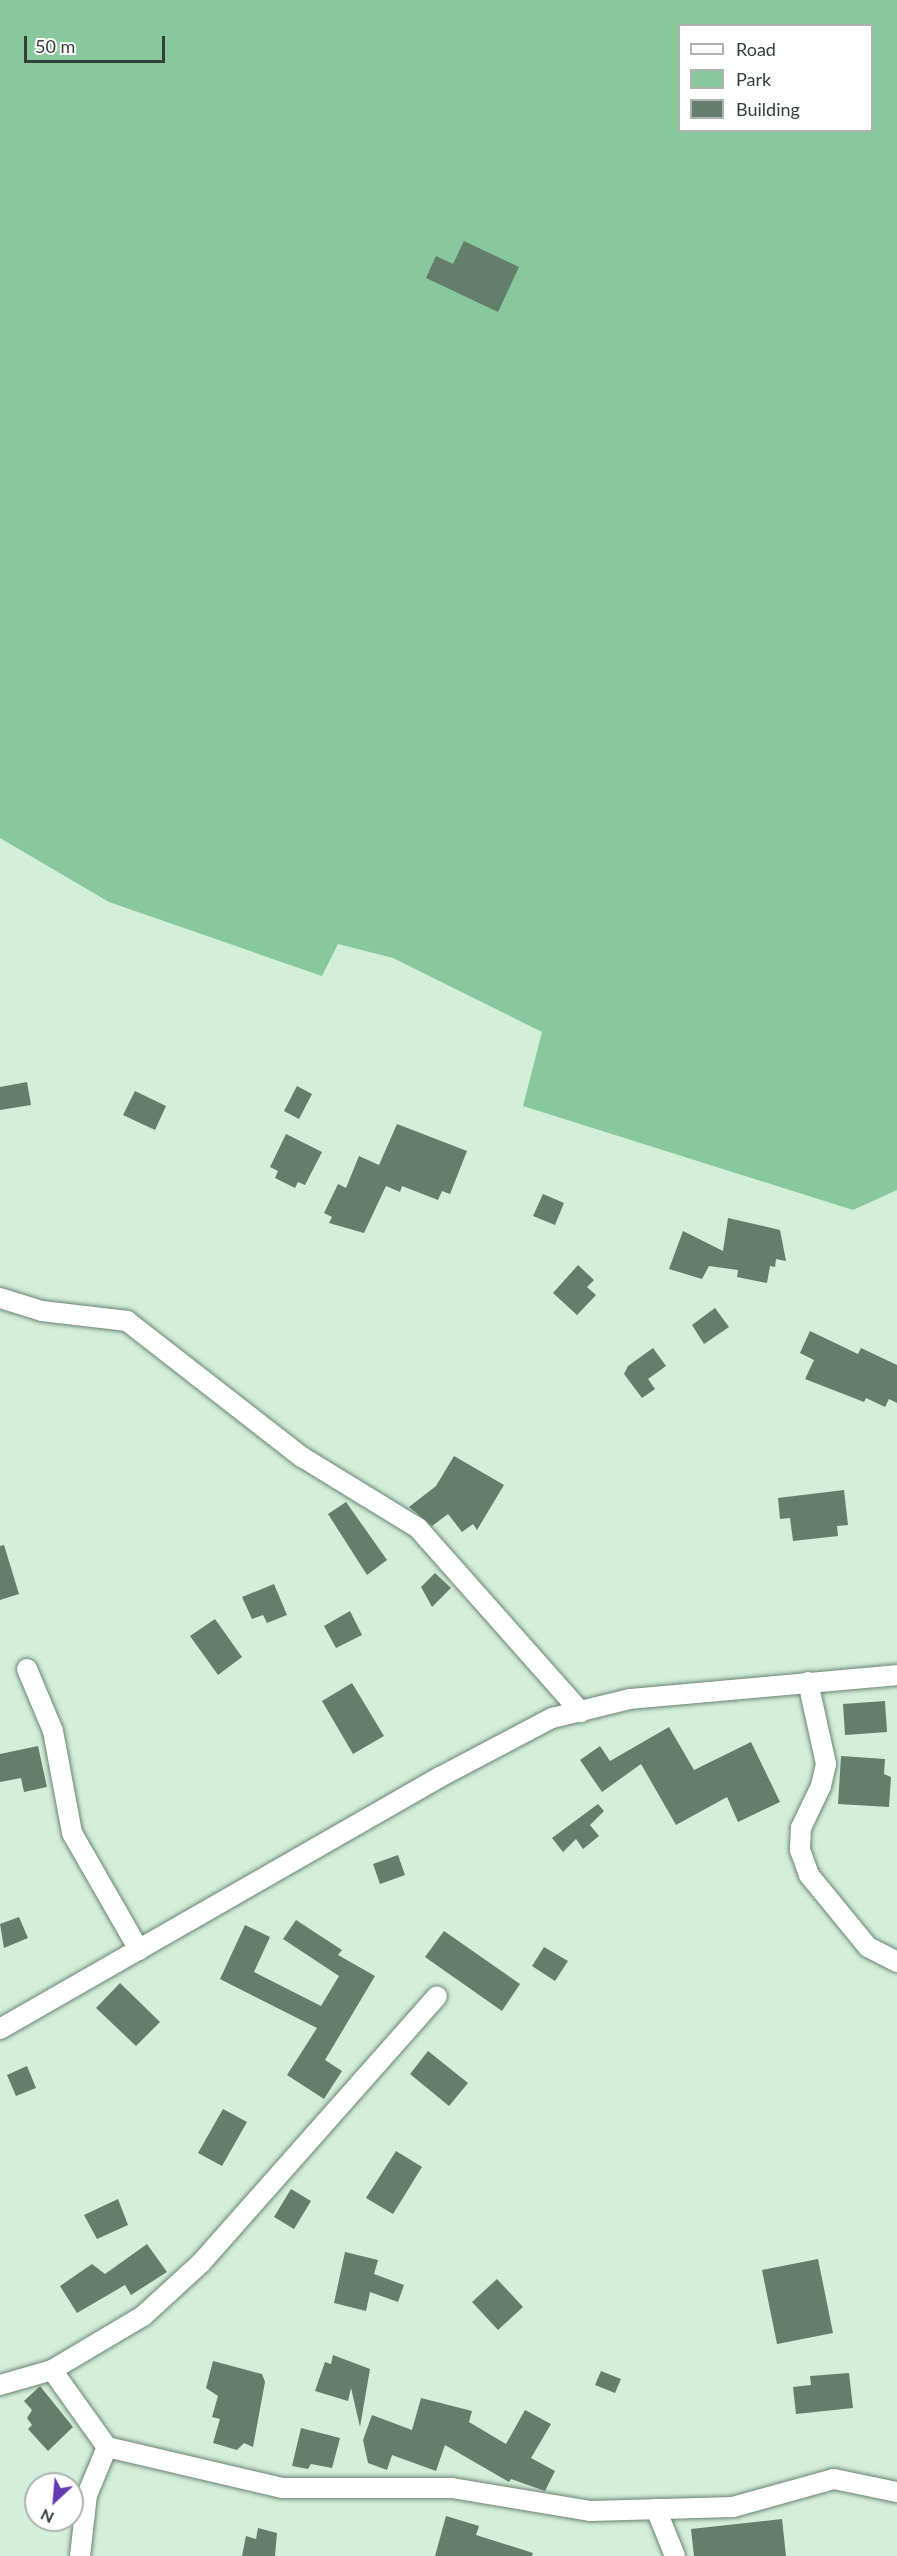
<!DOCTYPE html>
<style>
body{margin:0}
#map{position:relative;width:897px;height:2556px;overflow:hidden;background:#d3eeda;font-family:Lato,sans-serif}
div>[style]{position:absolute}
.green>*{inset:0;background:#87c99c}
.building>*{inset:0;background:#657d6c}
.roads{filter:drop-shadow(0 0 2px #6a8371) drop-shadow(0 0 2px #6a8371)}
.minor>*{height:20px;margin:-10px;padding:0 10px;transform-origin:10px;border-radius:10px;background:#fff}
span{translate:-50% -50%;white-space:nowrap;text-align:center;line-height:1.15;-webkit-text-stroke:6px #fff;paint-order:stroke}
.legend{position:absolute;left:678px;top:24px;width:195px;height:108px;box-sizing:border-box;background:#fff;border:2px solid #aeb2af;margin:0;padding:8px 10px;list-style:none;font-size:18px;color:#343f37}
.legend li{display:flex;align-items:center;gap:12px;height:30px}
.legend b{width:30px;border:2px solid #aeb2af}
.north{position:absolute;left:24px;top:2472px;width:60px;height:60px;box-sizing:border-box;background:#fff;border:2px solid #aeb2af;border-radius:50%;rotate:206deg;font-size:16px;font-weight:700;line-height:24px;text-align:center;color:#343f37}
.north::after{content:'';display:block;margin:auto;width:21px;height:27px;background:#653bb3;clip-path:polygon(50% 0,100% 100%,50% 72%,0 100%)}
.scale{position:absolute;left:24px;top:36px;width:141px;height:27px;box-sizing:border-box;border:3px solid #343f37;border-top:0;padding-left:8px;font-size:18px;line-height:21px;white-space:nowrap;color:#343f37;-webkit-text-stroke:4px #fff;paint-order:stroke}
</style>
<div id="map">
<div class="green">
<i style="clip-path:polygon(evenodd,0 0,897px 0,897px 1190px,853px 1210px,523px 1106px,542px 1032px,393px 958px,338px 944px,322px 976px,109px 902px,0 838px,0 0,680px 26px,872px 26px,872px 130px,680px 130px,680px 26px)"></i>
</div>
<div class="building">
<i style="clip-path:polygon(464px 241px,519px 267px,498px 312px,426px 278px,436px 256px,453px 264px)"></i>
<i style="clip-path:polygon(27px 1082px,31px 1105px,0 1110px,0 1087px)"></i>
<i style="clip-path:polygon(297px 1086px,312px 1094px,299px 1119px,284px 1111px)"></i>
<i style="clip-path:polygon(135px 1091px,166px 1106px,155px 1130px,123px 1115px)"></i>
<i style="clip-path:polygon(397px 1124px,467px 1151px,450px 1194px,442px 1191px,438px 1200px,402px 1186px,400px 1192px,386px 1186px,364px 1233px,329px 1223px,332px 1217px,324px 1213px,338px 1184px,346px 1188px,359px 1156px,379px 1165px)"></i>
<i style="clip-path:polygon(286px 1134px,322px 1152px,305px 1185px,298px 1182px,295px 1188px,275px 1178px,278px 1171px,270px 1167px)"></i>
<i style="clip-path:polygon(543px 1194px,564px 1203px,555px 1225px,533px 1216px)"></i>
<i style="clip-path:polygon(728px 1218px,780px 1230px,786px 1261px,776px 1259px,775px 1267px,770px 1266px,767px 1283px,737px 1277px,738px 1270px,709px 1266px,702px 1279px,669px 1269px,683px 1231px,723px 1251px)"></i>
<i style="clip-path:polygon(578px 1265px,594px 1280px,587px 1287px,596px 1295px,577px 1315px,553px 1293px)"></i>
<i style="clip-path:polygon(715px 1308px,729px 1327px,704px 1344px,692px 1325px)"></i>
<i style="clip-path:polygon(810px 1331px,858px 1354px,861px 1348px,897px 1365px,897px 1403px,889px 1399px,885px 1407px,866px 1398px,864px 1402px,805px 1379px,814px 1360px,800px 1353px)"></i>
<i style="clip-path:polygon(653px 1348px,666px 1366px,648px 1379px,655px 1389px,642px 1398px,624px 1374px,628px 1366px)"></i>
<i style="clip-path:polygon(454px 1456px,504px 1485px,477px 1530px,473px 1524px,462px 1532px,448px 1514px,432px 1526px,409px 1507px,436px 1486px)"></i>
<i style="clip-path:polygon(844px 1490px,848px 1525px,837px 1526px,838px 1536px,793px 1541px,790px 1518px,780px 1519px,778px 1498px)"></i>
<i style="clip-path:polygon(346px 1502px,387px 1560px,367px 1575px,328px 1514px)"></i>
<i style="clip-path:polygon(4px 1545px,19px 1594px,0 1600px,0 1546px)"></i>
<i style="clip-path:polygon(435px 1573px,451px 1588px,432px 1607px,421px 1587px)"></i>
<i style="clip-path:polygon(274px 1584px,287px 1615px,267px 1623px,263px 1615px,252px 1619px,242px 1597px)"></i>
<i style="clip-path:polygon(350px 1611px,362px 1635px,336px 1648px,324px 1626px)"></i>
<i style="clip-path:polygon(215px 1619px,242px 1657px,218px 1675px,190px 1636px)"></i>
<i style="clip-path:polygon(352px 1683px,384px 1736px,353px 1754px,322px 1701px)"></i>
<i style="clip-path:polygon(885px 1701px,887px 1732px,845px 1735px,843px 1704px)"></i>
<i style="clip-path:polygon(669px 1727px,694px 1770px,751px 1742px,780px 1802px,738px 1822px,727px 1797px,676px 1825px,641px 1764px,602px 1792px,580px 1760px,600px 1746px,610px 1761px)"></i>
<i style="clip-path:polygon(38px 1746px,47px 1787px,24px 1792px,21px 1778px,0 1782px,0 1754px)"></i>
<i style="clip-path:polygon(841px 1756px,885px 1759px,884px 1774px,891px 1777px,889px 1807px,838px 1804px)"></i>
<i style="clip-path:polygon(598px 1804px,604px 1811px,590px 1825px,599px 1836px,583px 1849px,576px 1839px,563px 1852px,552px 1838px)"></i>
<i style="clip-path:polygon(398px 1855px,405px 1875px,380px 1884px,373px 1864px)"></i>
<i style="clip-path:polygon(19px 1917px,28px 1938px,4px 1948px,0 1924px)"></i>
<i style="clip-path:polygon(296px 1920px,342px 1950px,338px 1955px,375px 1976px,325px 2060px,342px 2071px,324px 2099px,287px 2075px,317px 2028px,220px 1979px,245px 1925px,270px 1937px,254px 1972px,321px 2006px,339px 1976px,283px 1939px)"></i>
<i style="clip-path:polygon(444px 1931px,520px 1984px,502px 2011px,425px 1957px)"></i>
<i style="clip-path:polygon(544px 1947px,568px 1961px,555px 1981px,532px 1966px)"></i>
<i style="clip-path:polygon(120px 1983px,160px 2022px,136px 2046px,96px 2008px)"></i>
<i style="clip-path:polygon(428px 2051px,468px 2083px,449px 2106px,410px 2074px)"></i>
<i style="clip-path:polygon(27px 2066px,36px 2088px,16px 2096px,7px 2075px)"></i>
<i style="clip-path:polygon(223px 2109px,247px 2122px,222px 2166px,198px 2153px)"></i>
<i style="clip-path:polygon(396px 2151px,422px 2167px,393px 2214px,366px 2198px)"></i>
<i style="clip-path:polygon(291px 2189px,311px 2201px,294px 2229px,274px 2217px)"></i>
<i style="clip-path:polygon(118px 2199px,128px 2225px,97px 2239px,84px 2215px)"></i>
<i style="clip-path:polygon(147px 2244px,167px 2272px,131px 2295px,125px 2285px,77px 2313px,60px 2286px,92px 2264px,105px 2274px)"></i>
<i style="clip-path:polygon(345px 2252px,378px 2260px,374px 2274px,404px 2285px,398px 2302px,370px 2292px,366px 2311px,334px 2303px)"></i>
<i style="clip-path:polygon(818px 2259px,833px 2333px,777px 2344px,762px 2270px)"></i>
<i style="clip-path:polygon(497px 2279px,523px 2307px,498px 2330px,472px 2302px)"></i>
<i style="clip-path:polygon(333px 2355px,370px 2369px,360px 2427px,351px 2388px,348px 2401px,315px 2391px,325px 2362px,331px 2364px)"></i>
<i style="clip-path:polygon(213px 2361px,262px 2374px,265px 2382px,253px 2447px,244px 2443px,237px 2450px,213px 2443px,220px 2419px,212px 2417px,218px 2396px,206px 2388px)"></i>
<i style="clip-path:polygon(601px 2371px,621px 2379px,615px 2393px,595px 2385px)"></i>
<i style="clip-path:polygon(849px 2373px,853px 2408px,796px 2414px,793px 2387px,811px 2385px,810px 2376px)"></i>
<i style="clip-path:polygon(40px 2386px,73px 2427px,48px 2451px,28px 2429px,32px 2425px,27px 2418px,32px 2410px,24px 2401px)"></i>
<i style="clip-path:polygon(421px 2398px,472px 2411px,469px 2422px,506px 2444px,525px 2410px,551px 2424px,531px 2458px,555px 2471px,545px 2491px,511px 2479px,509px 2482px,445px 2445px,436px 2471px,392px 2455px,387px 2470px,368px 2463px,363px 2440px,372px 2415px,412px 2430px)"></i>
<i style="clip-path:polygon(301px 2428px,340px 2438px,332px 2468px,311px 2464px,308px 2469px,292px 2466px)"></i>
<i style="clip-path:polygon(446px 2516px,479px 2526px,476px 2535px,533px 2553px,532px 2556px,435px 2556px)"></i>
<i style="clip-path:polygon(782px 2519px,786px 2556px,694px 2556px,691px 2529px)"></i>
<i style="clip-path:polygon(258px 2528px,277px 2533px,275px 2556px,242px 2556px,246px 2536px,256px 2539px)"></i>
</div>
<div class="roads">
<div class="minor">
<i style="left:0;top:1298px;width:44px;rotate:17.2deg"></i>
<i style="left:42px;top:1311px;width:86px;rotate:6.7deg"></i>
<i style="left:127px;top:1321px;width:222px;rotate:37.9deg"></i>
<i style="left:302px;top:1457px;width:136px;rotate:31.5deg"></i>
<i style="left:418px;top:1528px;width:246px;rotate:48.5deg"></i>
<i style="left:27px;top:1669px;width:67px;rotate:67.2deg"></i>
<i style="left:53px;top:1731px;width:104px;rotate:79.4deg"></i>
<i style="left:72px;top:1833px;width:135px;rotate:60.2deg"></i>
<i style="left:808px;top:1682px;width:84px;rotate:77.6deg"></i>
<i style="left:826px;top:1764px;width:23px;rotate:103deg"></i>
<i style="left:821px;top:1786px;width:47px;rotate:115.5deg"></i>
<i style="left:801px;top:1828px;width:22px;rotate:93deg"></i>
<i style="left:800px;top:1850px;width:27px;rotate:70deg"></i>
<i style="left:809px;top:1875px;width:93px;rotate:50.7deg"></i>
<i style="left:868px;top:1947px;width:33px;rotate:27deg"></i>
<i style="left:0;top:2029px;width:507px;rotate:-29.8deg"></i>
<i style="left:440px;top:1777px;width:127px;rotate:-27.8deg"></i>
<i style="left:552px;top:1718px;width:80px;rotate:-13.7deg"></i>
<i style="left:630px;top:1699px;width:268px;rotate:-5.1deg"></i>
<i style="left:52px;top:2370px;width:95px;rotate:54.5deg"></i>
<i style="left:107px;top:2447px;width:180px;rotate:13.2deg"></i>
<i style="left:282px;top:2488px;width:170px"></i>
<i style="left:452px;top:2488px;width:141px;rotate:9.4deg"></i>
<i style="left:591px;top:2511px;width:142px;rotate:-1.6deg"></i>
<i style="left:733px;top:2507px;width:105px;rotate:-15.5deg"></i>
<i style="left:834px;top:2479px;width:64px;rotate:11.7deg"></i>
<i style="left:0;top:2385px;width:54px;rotate:-16.1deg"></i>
<i style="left:52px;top:2370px;width:106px;rotate:-30.7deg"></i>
<i style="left:143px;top:2316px;width:79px;rotate:-42.4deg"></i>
<i style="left:201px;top:2263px;width:356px;rotate:-48.5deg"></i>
<i style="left:656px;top:2509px;width:51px;rotate:68deg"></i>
<i style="left:80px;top:2556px;width:61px;rotate:-83.5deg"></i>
<i style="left:87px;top:2495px;width:52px;rotate:-67.4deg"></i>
</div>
</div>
<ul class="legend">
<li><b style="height:8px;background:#fff"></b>Road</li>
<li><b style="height:16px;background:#87c99c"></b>Park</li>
<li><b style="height:16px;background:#657d6c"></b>Building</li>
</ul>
<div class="north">N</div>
<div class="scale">50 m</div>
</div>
